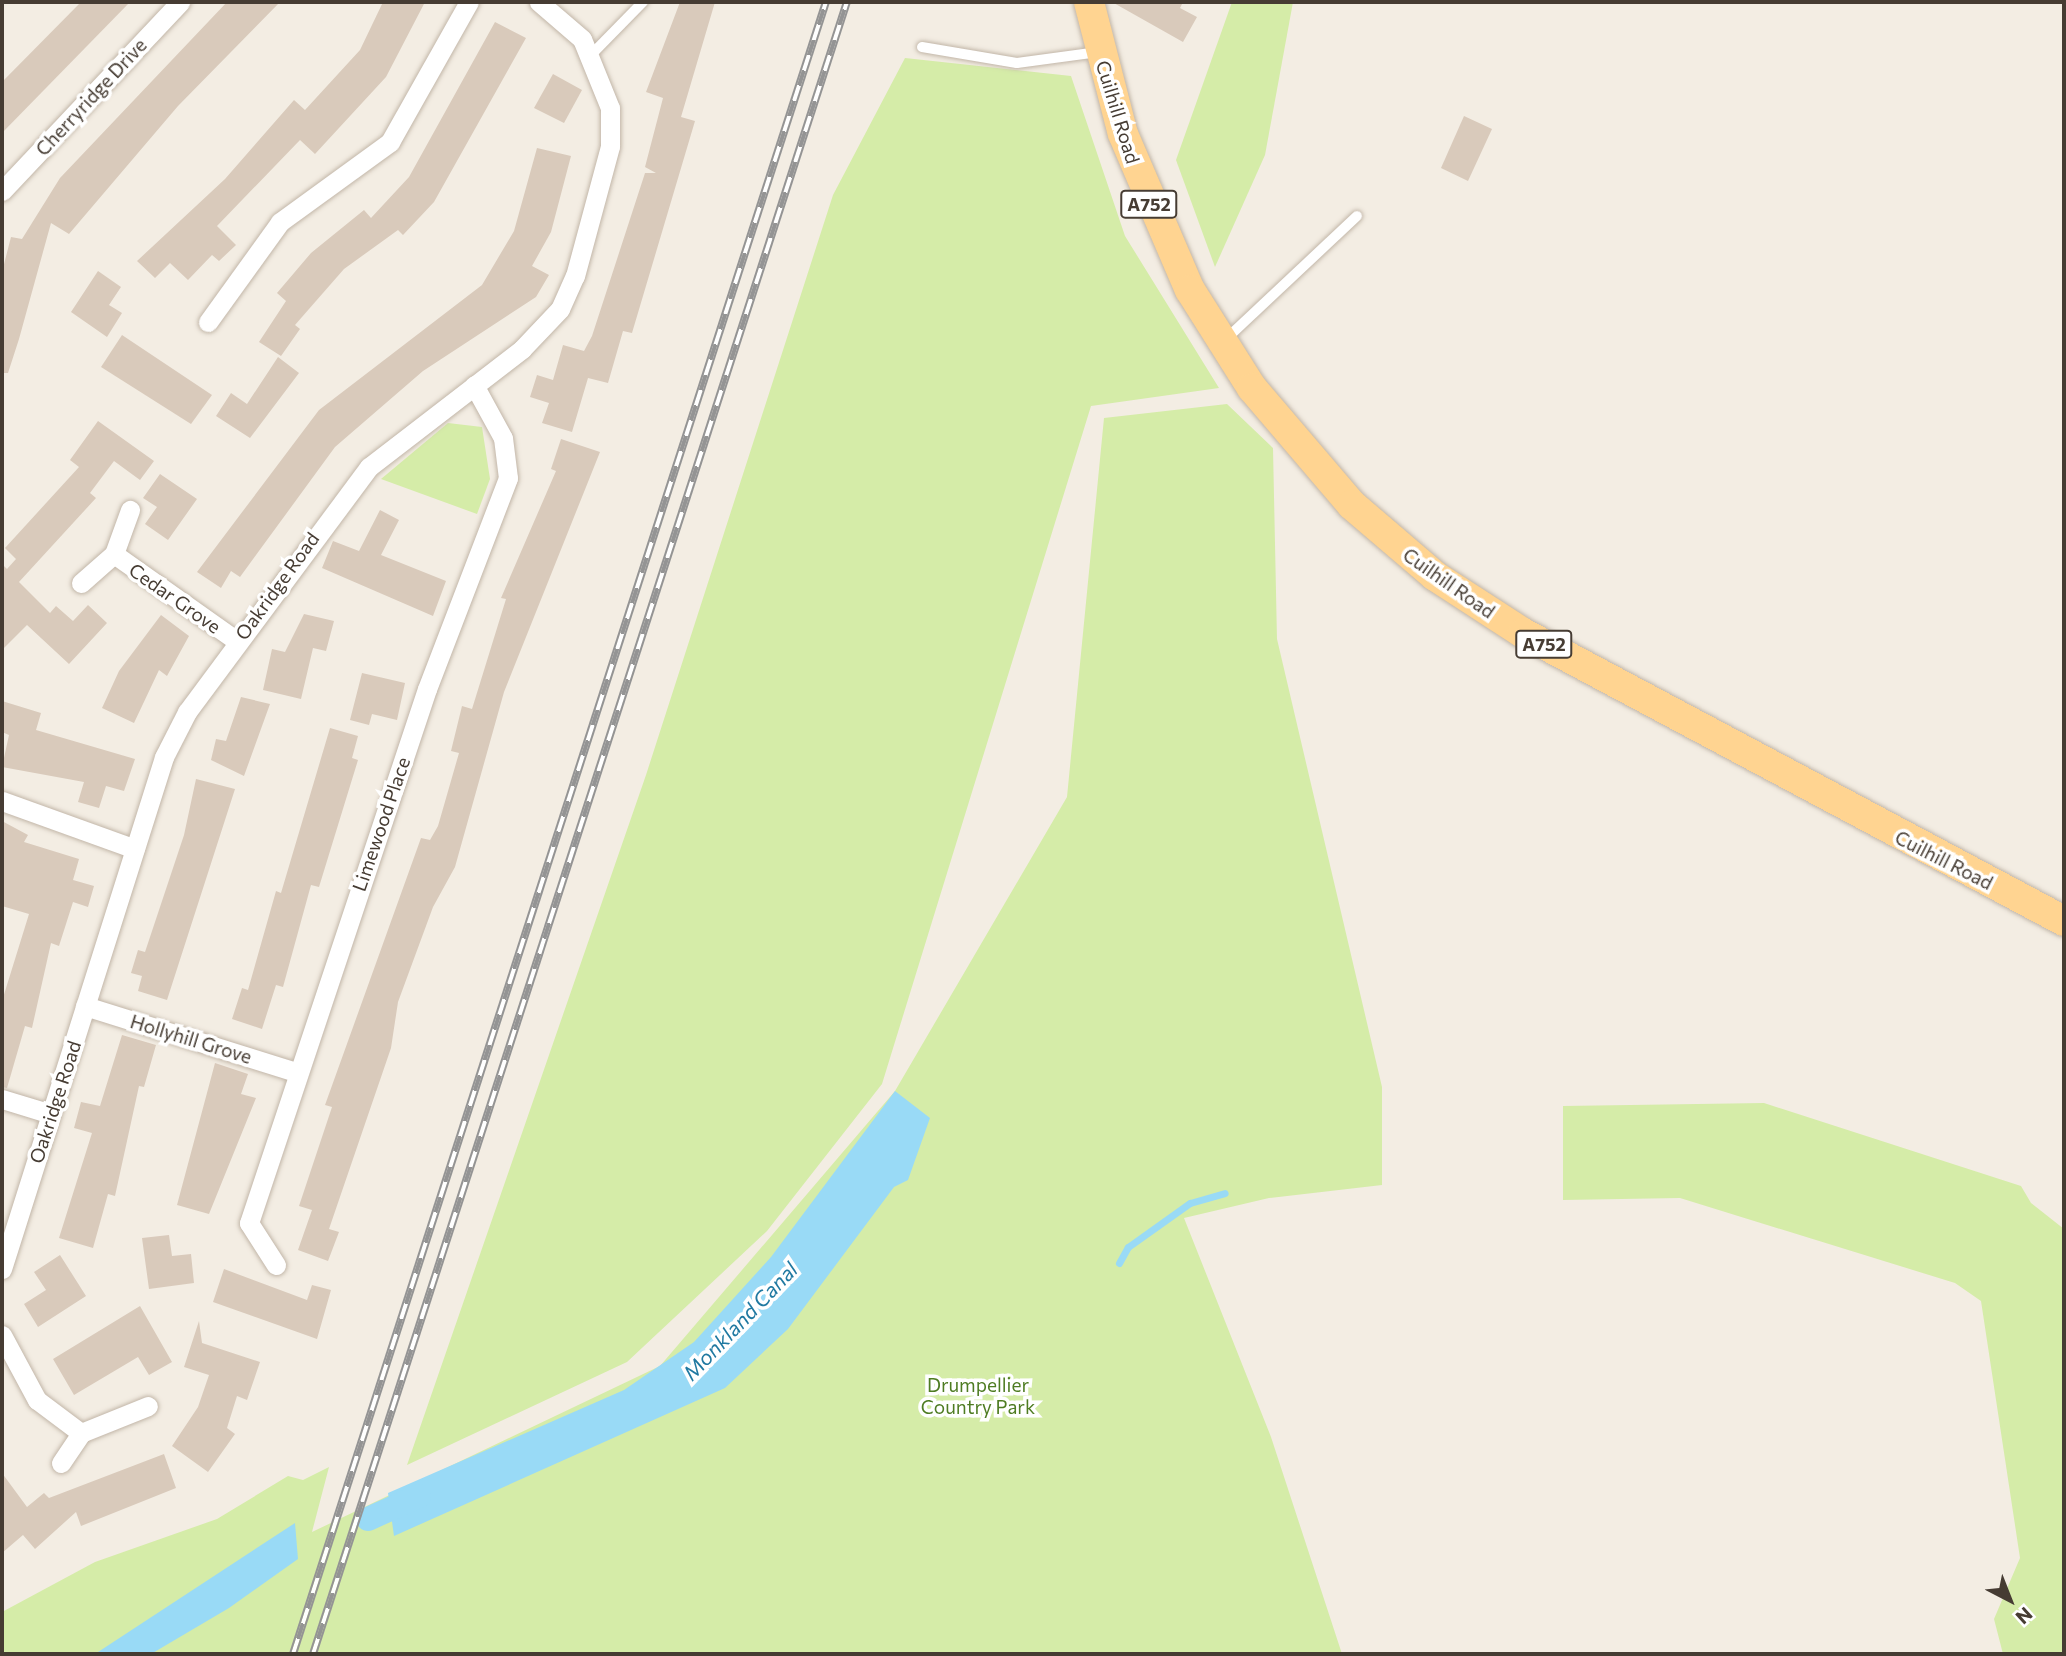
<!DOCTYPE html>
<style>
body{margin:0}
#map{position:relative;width:2066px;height:1656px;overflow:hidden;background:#f3ede3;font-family:Commissioner,sans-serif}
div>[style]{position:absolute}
.green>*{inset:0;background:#d5eca8}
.water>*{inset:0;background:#99daf6}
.stream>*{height:7px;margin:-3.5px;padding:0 3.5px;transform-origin:3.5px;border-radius:3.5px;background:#99daf6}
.canal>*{height:24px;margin:-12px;padding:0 12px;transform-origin:12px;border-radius:12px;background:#99daf6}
.building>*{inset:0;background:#d9cabb}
.roads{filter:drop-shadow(0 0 2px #c2b6a8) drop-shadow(0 0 2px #c2b6a8)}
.lane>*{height:10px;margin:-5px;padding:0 5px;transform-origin:5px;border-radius:5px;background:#fff}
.street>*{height:19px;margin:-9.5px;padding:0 9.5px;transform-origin:9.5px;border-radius:9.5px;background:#fff}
.primary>*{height:30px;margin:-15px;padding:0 15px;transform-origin:15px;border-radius:15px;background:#ffd491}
.rail>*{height:8px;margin-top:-4px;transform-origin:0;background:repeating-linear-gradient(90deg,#fff 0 16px,#949494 0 32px);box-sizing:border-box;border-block:2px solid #949494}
span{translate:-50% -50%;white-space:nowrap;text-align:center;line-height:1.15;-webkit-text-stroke:7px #fff;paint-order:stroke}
.shield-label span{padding:2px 5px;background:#fff;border:2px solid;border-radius:5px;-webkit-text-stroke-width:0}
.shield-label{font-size:18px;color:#463c33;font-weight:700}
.street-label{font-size:19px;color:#463c33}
.park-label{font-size:19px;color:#4e7c22}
.water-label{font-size:21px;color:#2079a1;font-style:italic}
.frame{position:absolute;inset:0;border:4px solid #463c33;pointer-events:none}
.north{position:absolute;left:1975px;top:1565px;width:70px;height:70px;-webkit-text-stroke:5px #fff;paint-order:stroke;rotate:138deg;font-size:19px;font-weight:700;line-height:28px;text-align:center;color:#463c33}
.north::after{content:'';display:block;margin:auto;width:24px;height:32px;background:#463c33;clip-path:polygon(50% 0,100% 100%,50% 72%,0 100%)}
</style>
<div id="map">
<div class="green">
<i style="clip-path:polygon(1232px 2px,1293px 2px,1265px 155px,1215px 267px,1176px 160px)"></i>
<i style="clip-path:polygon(905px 58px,1071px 76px,1125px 236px,1219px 388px,1091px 406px,882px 1084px,767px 1231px,627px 1362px,407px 1465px,646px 775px,833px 195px)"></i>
<i style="clip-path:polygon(1227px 404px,1273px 448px,1277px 639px,1382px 1087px,1382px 1185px,1269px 1198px,1184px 1218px,1271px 1437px,1342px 1654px,2px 1654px,2px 1612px,95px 1562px,217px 1519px,288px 1476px,303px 1480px,329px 1467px,312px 1532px,660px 1366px,895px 1091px,1067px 797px,1104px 418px)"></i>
<i style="clip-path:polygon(448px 423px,482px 427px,490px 479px,477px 514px,381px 479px)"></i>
<i style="clip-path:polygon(1764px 1103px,2021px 1186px,2031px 1203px,2064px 1229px,2064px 1654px,2003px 1654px,1994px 1619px,2020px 1558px,1981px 1301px,1955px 1283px,1680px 1198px,1563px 1200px,1563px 1106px)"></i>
</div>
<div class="water">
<i style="clip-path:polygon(895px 1091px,930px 1118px,908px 1180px,894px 1187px,788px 1329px,725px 1388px,394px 1536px,388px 1493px,624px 1390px,694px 1342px,771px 1257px)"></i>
<i style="clip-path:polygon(295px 1523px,298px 1559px,229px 1608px,151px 1654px,95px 1654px)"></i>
</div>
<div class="stream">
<i style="left:1119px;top:1263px;width:18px;rotate:-61deg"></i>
<i style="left:1128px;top:1247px;width:76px;rotate:-35.4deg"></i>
<i style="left:1190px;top:1203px;width:36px;rotate:-16deg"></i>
</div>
<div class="canal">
<i style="left:368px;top:1519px;width:56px;rotate:-24.3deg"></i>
</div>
<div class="building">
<i style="clip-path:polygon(81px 2px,130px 2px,2px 133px,2px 82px)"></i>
<i style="clip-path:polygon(227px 2px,280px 2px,178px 106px,69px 234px,51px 223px,19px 339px,8px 373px,2px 373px,2px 272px,11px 237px,22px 239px,60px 178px)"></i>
<i style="clip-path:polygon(383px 2px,425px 2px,386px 77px,315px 154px,300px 140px,217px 226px,236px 245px,219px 261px,212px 255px,188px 280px,170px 263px,155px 278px,137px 261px,225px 179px,294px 100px,305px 110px,360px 50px)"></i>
<i style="clip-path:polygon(680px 2px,715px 2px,681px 117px,695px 121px,632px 333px,623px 331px,608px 383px,588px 378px,572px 432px,542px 423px,549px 403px,530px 397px,537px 375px,553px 380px,563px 345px,584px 351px,592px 336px,645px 173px,656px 173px,645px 167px,663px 98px,646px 92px)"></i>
<i style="clip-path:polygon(1112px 2px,1183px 2px,1180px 8px,1197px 17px,1183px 42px)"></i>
<i style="clip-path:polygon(495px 22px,526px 38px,434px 202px,403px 235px,398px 230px,344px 269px,295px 325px,300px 329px,281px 356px,259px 342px,286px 301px,277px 293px,311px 253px,364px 210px,371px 218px,409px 177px)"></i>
<i style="clip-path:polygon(553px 74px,582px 90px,564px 123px,534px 108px)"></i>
<i style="clip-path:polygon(1464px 116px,1492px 129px,1468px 181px,1441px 168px)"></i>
<i style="clip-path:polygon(537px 148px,571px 156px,551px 232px,532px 266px,549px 275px,536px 297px,423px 371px,335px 447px,240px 577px,231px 571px,221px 588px,197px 572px,319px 410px,482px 285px,514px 231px)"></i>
<i style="clip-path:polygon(98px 271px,121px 287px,109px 305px,122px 313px,107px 337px,71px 312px)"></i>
<i style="clip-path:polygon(122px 335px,212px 395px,191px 424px,101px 367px)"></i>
<i style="clip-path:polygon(278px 357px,299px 373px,250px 438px,216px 416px,231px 393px,247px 404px)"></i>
<i style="clip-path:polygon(98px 421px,154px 461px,140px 480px,114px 461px,90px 493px,96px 498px,19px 582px,50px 613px,56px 606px,73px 621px,88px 605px,107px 623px,69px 664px,27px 625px,2px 650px,2px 564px,7px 569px,16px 559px,5px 548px,79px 467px,70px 460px)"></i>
<i style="clip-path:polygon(561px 439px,600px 452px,504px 692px,455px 867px,433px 907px,398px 1002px,391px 1048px,329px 1229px,339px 1232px,328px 1261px,298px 1250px,312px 1210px,299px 1206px,332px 1107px,325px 1105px,421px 838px,430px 840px,438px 826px,459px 753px,451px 751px,462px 706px,472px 709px,506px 599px,501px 598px,556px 471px,551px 469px)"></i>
<i style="clip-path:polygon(160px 474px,197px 499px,168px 540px,145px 524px,157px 507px,143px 498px)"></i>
<i style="clip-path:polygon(380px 510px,399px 520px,381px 555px,446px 581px,433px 616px,322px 568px,333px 541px,359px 551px)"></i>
<i style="clip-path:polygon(304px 614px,334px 621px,326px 651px,313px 648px,301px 699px,263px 690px,272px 649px,285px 652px)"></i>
<i style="clip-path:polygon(161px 615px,189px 636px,167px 676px,159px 670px,134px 723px,102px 708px,119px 671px)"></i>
<i style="clip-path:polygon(362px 673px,405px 683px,397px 720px,372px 714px,369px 725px,350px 720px)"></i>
<i style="clip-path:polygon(241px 697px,270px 704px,244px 776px,211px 760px,216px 739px,226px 741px)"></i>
<i style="clip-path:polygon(2px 701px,41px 713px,36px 730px,135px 759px,124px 791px,106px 786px,99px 808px,78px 802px,84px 782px,2px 767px,9px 735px,2px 732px)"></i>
<i style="clip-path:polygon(330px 728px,358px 736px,352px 758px,358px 760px,319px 887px,311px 885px,283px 987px,276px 985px,262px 1029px,232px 1019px,242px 988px,248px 990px,276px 891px,281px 893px)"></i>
<i style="clip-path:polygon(196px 779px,235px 789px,167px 1000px,138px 991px,142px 976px,131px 973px,138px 950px,145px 952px,184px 835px)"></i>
<i style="clip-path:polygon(2px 821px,28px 835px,24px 842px,79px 859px,73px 880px,94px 886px,88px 907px,73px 902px,59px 946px,51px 943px,32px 1028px,25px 1026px,7px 1088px,2px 1087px,2px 1001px,29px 914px,2px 906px)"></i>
<i style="clip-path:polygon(122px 1035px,156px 1045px,144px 1087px,139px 1086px,115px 1196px,108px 1194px,93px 1248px,59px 1238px,92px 1133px,74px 1128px,81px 1102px,100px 1106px)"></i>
<i style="clip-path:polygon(215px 1063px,248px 1074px,241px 1094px,256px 1098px,209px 1214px,177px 1205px)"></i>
<i style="clip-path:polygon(169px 1235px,172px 1256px,191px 1254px,194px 1283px,149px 1289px,142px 1238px)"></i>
<i style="clip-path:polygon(60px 1255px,86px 1296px,38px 1327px,24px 1304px,46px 1290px,34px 1272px)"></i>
<i style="clip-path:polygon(224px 1269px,307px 1300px,312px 1285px,331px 1290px,317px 1339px,213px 1302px)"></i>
<i style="clip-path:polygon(140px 1306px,172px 1362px,149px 1375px,138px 1357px,74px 1395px,53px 1359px)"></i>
<i style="clip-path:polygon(199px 1321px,202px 1343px,260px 1362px,247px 1400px,237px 1396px,227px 1428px,235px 1434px,208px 1472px,172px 1446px,198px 1407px,209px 1375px,184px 1367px)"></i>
<i style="clip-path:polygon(164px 1454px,176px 1488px,81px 1526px,76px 1512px,35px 1549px,23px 1535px,2px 1553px,2px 1473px,27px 1507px,44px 1493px,49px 1498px)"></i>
</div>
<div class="roads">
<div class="lane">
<i style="left:922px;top:47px;width:96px;rotate:9.6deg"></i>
<i style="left:1017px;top:63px;width:82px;rotate:-7.7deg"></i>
<i style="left:592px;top:54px;width:73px;rotate:-45.6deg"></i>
<i style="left:1225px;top:340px;width:181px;rotate:-43.2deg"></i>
</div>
<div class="street">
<i style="left:2px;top:191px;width:260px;rotate:-46.7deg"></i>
<i style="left:208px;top:322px;width:123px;rotate:-54.2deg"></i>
<i style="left:280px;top:222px;width:136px;rotate:-36deg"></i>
<i style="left:390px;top:142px;width:161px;rotate:-60.6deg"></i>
<i style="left:114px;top:554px;width:151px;rotate:35.3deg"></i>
<i style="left:81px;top:583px;width:44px;rotate:-41.3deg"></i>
<i style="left:114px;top:554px;width:47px;rotate:-70deg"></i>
<i style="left:2px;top:801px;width:141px;rotate:19.8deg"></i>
<i style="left:85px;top:1006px;width:221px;rotate:17.4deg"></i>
<i style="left:2px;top:1099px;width:51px;rotate:17deg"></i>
<i style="left:276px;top:1265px;width:50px;rotate:-122.7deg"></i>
<i style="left:249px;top:1223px;width:563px;rotate:-71.57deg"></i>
<i style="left:427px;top:689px;width:226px;rotate:-69deg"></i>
<i style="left:508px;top:478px;width:40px;rotate:-97.1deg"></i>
<i style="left:503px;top:438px;width:60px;rotate:-118.7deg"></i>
<i style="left:2px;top:1269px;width:537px;rotate:-72.44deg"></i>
<i style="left:164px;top:757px;width:51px;rotate:-62.9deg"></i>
<i style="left:187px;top:712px;width:305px;rotate:-53.4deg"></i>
<i style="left:369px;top:467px;width:193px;rotate:-37.6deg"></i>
<i style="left:522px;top:349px;width:55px;rotate:-46.5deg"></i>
<i style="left:560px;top:309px;width:36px;rotate:-66deg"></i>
<i style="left:575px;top:276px;width:135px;rotate:-74.9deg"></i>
<i style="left:610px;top:146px;width:38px;rotate:-90deg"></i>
<i style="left:610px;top:108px;width:74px;rotate:-112.1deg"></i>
<i style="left:582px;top:39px;width:57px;rotate:-139.3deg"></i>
<i style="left:2px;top:1335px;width:74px;rotate:61.7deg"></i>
<i style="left:37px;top:1400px;width:55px;rotate:36.9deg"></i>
<i style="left:81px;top:1433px;width:72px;rotate:-21.9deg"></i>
<i style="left:61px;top:1463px;width:36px;rotate:-56deg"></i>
</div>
<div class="primary">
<i style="left:1089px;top:2px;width:136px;rotate:75.6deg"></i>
<i style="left:1123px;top:134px;width:170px;rotate:66.8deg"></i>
<i style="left:1190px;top:290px;width:116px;rotate:57.7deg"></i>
<i style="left:1252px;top:388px;width:154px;rotate:49.5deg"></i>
<i style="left:1352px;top:505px;width:109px;rotate:40.5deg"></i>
<i style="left:1435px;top:576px;width:105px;rotate:32.9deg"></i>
<i style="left:1523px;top:633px;width:613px;rotate:28.03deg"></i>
</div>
</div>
<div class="rail">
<i style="left:293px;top:1654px;width:1736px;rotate:-72.12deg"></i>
<i style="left:313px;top:1654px;width:1736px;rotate:-72.09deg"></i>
</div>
<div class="shield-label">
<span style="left:1149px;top:204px">A752</span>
<span style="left:1544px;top:644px">A752</span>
</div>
<div class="street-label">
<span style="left:91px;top:97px;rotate:-47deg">Cherryridge Drive</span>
<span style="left:1118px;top:112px;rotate:73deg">Cuilhill Road</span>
<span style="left:1449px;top:583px;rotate:35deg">Cuilhill Road</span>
<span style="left:277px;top:586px;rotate:-54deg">Oakridge Road</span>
<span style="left:175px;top:598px;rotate:35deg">Cedar Grove</span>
<span style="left:381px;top:824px;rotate:-71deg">Limewood Place</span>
<span style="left:1944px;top:860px;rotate:27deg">Cuilhill Road</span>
<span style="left:191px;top:1039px;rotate:17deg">Hollyhill Grove</span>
<span style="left:55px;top:1102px;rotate:-72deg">Oakridge Road</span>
</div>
<div class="park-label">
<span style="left:978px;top:1396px">Drumpellier<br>Country Park</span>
</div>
<div class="water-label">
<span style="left:740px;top:1321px;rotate:-46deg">Monkland Canal</span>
</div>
<div class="frame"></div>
<div class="north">N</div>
</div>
